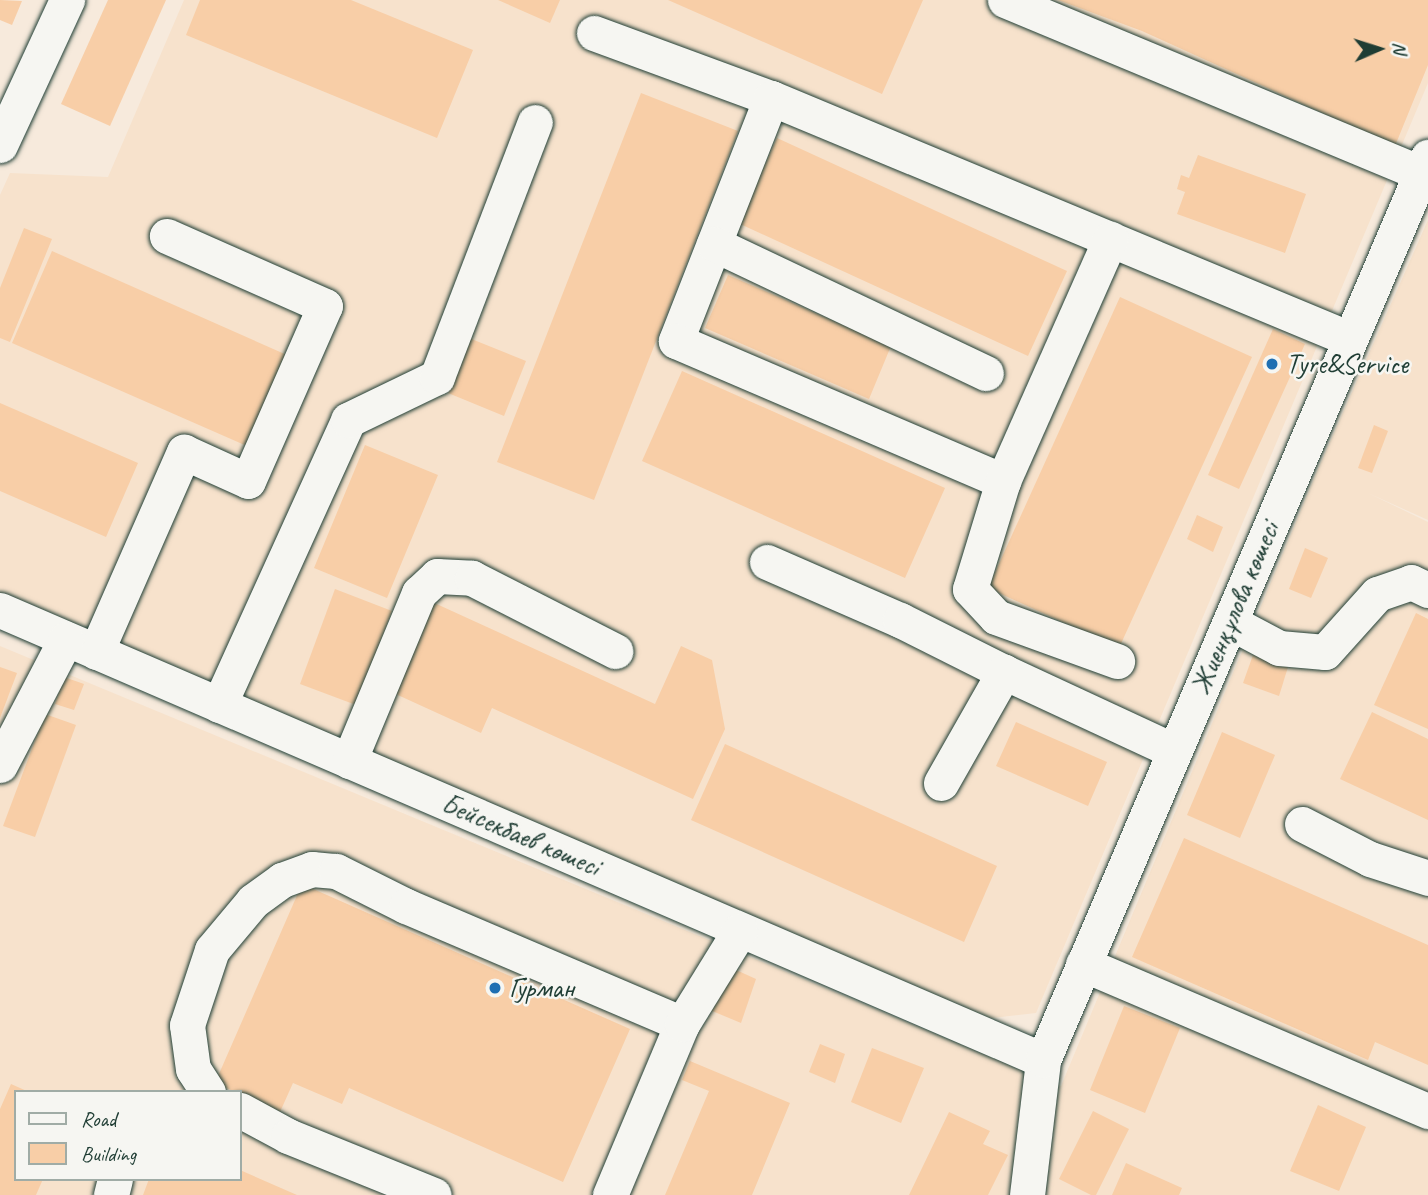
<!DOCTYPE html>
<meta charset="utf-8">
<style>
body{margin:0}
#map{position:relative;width:1428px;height:1195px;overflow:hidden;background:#f7eadc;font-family:Caveat,sans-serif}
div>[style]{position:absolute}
.built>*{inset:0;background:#f7e2cc}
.building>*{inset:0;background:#f8cea7}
.roads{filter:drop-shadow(0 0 2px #1f3d34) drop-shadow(0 0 2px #1f3d34)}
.minor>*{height:35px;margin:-17.5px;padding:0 17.5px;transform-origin:17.5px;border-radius:17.5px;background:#f6f6f2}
.dots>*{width:19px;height:19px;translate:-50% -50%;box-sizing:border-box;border:4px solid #f6f6f2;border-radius:50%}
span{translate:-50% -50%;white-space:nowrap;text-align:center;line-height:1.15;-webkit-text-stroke:5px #f6f6f2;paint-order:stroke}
.poi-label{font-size:28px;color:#1f3d34}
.left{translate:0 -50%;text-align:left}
.street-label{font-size:28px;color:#1f3d34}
.legend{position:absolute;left:14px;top:1090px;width:228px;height:91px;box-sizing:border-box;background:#f6f6f2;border:2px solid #a0aca6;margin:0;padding:9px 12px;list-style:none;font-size:21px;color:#1f3d34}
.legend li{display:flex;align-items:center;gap:14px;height:35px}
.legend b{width:35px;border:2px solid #a0aca6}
.north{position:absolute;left:1344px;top:14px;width:70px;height:70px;-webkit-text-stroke:5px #f6f6f2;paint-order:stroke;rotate:87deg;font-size:19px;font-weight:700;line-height:28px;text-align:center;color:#1f3d34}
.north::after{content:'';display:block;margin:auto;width:24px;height:32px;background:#1f3d34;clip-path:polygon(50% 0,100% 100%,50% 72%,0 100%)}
</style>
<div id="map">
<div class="built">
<i style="clip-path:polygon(184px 0,1428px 0,1428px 83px,1036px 1013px,966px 1021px,0 614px,0 195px,10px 173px,108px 177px)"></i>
<i style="clip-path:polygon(evenodd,1428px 220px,1428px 520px,1368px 493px,1428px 522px,1428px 1195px,0 1195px,0 646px,1061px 1086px,1318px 469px,1428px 220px,16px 1092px,240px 1092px,240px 1179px,16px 1179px,16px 1092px)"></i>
</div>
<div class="building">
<i style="clip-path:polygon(0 0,22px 1px,12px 25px,0 20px)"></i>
<i style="clip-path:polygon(108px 0,166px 0,110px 126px,61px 104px)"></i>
<i style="clip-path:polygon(200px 0,351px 0,473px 50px,437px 138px,186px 35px)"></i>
<i style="clip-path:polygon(498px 0,560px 0,550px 23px)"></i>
<i style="clip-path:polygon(668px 0,923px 0,882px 94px)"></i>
<i style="clip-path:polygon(1058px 0,1428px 0,1428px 65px,1395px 146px,1142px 31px)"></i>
<i style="clip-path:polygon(641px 93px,738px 131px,594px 500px,497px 462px)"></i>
<i style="clip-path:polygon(777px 138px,1067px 271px,1028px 356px,738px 223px)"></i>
<i style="clip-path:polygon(1198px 155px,1306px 194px,1285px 253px,1177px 214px,1185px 192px,1177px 189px,1181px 175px,1189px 178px)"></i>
<i style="clip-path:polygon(24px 228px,52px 239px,10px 342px,0 338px,0 288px)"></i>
<i style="clip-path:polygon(52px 251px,296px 359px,256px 450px,12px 343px)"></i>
<i style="clip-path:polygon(728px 275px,891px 346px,869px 399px,705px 328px)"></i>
<i style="clip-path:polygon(1120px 297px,1252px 357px,1119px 648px,988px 588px)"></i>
<i style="clip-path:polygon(1273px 329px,1305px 344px,1239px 489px,1208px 475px)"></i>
<i style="clip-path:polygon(469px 338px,526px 361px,504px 416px,448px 393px)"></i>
<i style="clip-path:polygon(682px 371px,945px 488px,905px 578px,642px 461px)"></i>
<i style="clip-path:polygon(0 403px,138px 463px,106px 537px,0 491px)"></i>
<i style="clip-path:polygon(1374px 425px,1388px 431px,1372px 473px,1358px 468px)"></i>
<i style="clip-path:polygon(365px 445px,438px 475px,387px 598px,314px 568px)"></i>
<i style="clip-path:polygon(1197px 515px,1223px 527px,1213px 552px,1187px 539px)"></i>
<i style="clip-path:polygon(1305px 548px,1328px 558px,1311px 598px,1289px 589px)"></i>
<i style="clip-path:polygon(335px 589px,392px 611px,356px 705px,300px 684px)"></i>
<i style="clip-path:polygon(430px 601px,655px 704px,681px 646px,712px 660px,725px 729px,693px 799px,492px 708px,481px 733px,389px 691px)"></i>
<i style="clip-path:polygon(1416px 613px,1428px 619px,1428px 729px,1374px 705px)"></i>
<i style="clip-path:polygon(1253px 655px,1288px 667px,1279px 696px,1243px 683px)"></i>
<i style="clip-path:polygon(0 667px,17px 673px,0 718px)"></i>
<i style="clip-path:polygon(64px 677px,84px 684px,74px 710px,55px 704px)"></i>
<i style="clip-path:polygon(1372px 712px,1428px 739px,1428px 820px,1340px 779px)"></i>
<i style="clip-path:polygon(45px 714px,76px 725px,35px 837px,3px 826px)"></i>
<i style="clip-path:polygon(1016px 722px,1107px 762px,1088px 806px,996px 766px)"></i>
<i style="clip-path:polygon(1222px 732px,1275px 755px,1240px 838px,1187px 815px)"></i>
<i style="clip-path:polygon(725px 744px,997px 866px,964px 942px,691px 820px)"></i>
<i style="clip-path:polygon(1184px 838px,1428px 945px,1428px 1065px,1375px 1042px,1368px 1060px,1132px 957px)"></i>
<i style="clip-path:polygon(302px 884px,630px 1029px,563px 1182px,349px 1088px,342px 1104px,293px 1083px,280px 1112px,215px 1083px)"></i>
<i style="clip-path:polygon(723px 964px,756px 979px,741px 1023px,705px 1008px)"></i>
<i style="clip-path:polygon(1124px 1006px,1180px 1028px,1145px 1113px,1090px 1090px)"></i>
<i style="clip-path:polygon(820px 1044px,845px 1054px,835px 1083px,809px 1072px)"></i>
<i style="clip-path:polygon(872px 1048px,924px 1068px,901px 1123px,851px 1102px)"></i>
<i style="clip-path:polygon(690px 1061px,790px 1103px,752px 1195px,665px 1195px,709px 1091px,682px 1080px)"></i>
<i style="clip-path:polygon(11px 1084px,29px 1092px,16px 1092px,16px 1179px,43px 1179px,36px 1195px,0 1195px,0 1109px)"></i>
<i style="clip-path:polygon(1318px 1105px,1366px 1127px,1339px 1191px,1290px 1171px)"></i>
<i style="clip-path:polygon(1093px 1111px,1129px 1129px,1096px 1195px,1091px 1195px,1059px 1179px)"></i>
<i style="clip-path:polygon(949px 1112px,990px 1131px,983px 1144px,1008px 1155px,988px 1195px,909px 1195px)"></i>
<i style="clip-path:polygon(1126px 1163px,1182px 1188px,1179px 1195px,1112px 1195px)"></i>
<i style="clip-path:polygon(240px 1170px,297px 1195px,143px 1195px,149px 1179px,240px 1179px)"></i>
</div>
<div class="roads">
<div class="minor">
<i style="left:1005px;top:0;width:451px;rotate:22.6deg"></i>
<i style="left:594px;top:33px;width:189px;rotate:20.2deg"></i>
<i style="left:771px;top:98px;width:627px;rotate:22.6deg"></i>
<i style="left:771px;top:98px;width:261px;rotate:111.4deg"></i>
<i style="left:676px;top:341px;width:356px;rotate:23.2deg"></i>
<i style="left:1003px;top:481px;width:265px;rotate:-66.1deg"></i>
<i style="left:0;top:145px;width:160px;rotate:-65.2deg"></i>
<i style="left:714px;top:244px;width:301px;rotate:25.4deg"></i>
<i style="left:1003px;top:481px;width:113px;rotate:107deg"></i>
<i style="left:970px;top:589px;width:38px;rotate:47deg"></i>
<i style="left:996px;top:617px;width:129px;rotate:20deg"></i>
<i style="left:767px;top:562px;width:145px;rotate:23.6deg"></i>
<i style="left:900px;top:620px;width:116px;rotate:26.6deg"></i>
<i style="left:1004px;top:672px;width:187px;rotate:24.9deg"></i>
<i style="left:0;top:610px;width:1136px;rotate:23.34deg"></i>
<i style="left:1230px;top:622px;width:55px;rotate:28deg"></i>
<i style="left:1279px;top:648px;width:46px;rotate:5deg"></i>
<i style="left:1325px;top:652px;width:78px;rotate:-48.1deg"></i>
<i style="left:1377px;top:594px;width:36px;rotate:-19deg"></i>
<i style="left:1411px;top:582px;width:19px;rotate:25deg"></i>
<i style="left:96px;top:652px;width:219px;rotate:-66.3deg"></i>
<i style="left:184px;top:452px;width:70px;rotate:24.4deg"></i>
<i style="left:248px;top:481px;width:191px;rotate:-66.3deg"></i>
<i style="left:325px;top:306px;width:173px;rotate:-156.1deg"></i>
<i style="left:219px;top:705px;width:313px;rotate:-65.6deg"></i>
<i style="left:348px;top:420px;width:99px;rotate:-25.8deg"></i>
<i style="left:437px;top:377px;width:273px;rotate:-69deg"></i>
<i style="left:349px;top:761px;width:182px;rotate:-67.4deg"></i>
<i style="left:419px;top:593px;width:25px;rotate:-43deg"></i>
<i style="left:437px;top:576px;width:35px;rotate:3deg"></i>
<i style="left:472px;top:578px;width:161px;rotate:27deg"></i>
<i style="left:0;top:765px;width:142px;rotate:-62.4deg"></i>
<i style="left:941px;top:783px;width:128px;rotate:-60.4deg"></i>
<i style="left:1302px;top:824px;width:76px;rotate:27.2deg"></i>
<i style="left:1370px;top:859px;width:61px;rotate:18.1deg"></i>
<i style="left:1083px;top:964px;width:375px;rotate:23.1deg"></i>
<i style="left:208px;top:1092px;width:27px;rotate:-123deg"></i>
<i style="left:193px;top:1069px;width:44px;rotate:-97.8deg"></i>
<i style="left:187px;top:1025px;width:79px;rotate:-71.6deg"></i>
<i style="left:212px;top:950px;width:64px;rotate:-50.1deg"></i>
<i style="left:253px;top:901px;width:36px;rotate:-36deg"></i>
<i style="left:282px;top:880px;width:32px;rotate:-20deg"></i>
<i style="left:312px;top:869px;width:24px;rotate:5deg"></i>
<i style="left:336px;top:871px;width:78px;rotate:26.6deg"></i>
<i style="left:406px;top:906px;width:300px;rotate:23.1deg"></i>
<i style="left:240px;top:1110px;width:55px;rotate:28.4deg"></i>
<i style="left:288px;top:1136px;width:157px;rotate:22deg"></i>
<i style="left:111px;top:1195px;width:16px;rotate:-76deg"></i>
<i style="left:610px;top:1195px;width:186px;rotate:-67.2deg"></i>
<i style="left:682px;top:1024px;width:110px;rotate:-58.3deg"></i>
<i style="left:1027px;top:1195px;width:136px;rotate:-83.2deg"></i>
<i style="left:1043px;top:1060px;width:982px;rotate:-66.91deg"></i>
</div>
</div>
<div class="dots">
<i style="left:1272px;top:364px;background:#1f6fb2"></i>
<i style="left:495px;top:988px;background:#1f6fb2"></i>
</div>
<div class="poi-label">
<span class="left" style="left:1286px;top:364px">Tyre&amp;Service</span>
<span class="left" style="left:509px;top:988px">Гурман</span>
</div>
<div class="street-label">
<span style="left:1235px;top:608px;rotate:-67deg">Жиенқұлова көшесі</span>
<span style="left:521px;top:835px;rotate:23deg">Бейсекбаев көшесі</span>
</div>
<ul class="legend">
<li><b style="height:9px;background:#f6f6f2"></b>Road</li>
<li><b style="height:19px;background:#f8cea7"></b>Building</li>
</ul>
<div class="north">N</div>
</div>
